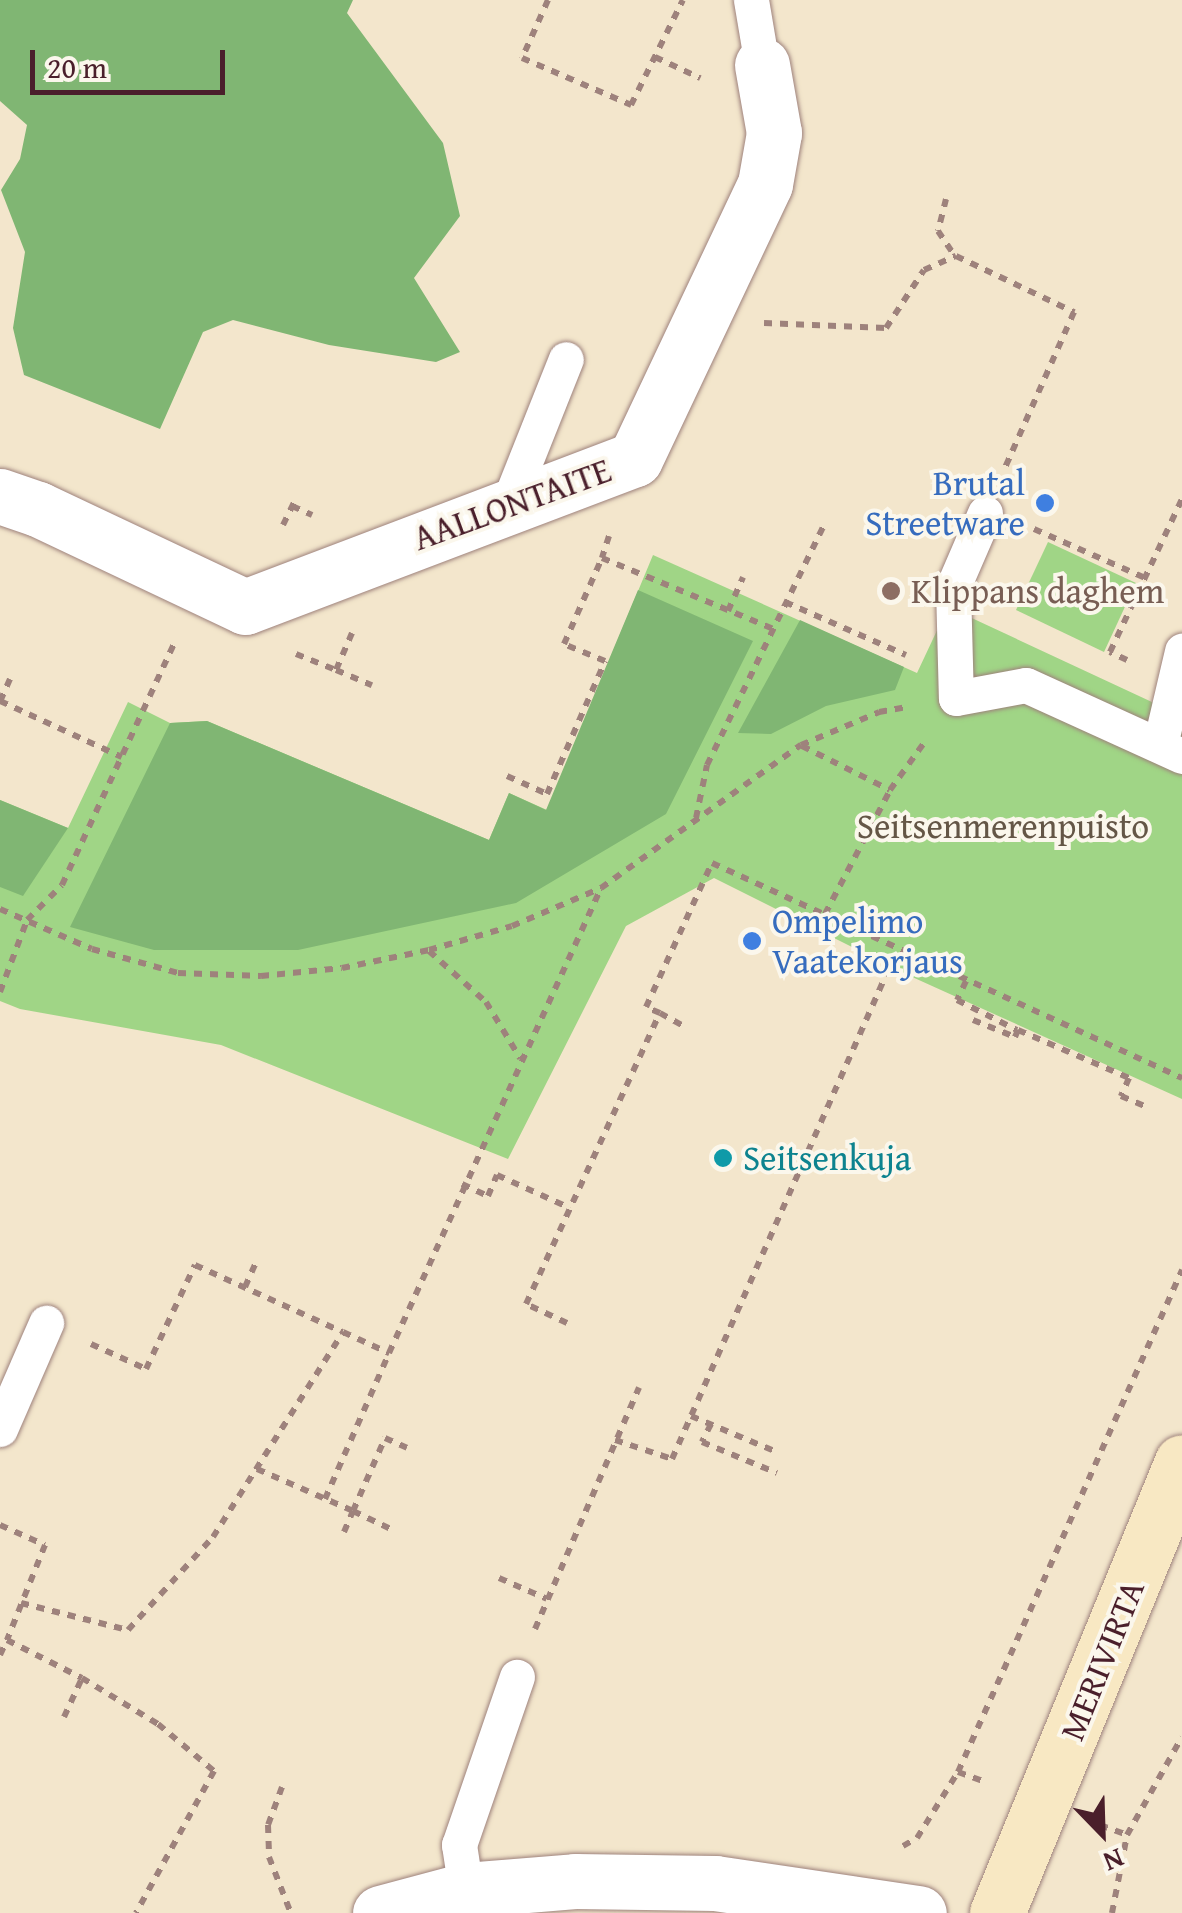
<!DOCTYPE html>
<style>
body{margin:0}
#map{position:relative;width:1182px;height:1913px;overflow:hidden;background:#f3e6cc;font-family:"Gentium Book Plus",serif}
div>[style]{position:absolute}
.green>*{inset:0;background:#a0d586}
.forest>*{inset:0;background:#80b673}
.path>*{height:6px;margin-top:-3px;transform-origin:0;background:repeating-linear-gradient(90deg,#9e827c 0 8px,transparent 0 16px)}
.roads{filter:drop-shadow(0 0 2px #9e827c) drop-shadow(0 0 2px #9e827c)}
.lane>*{height:35px;margin:-17.5px;padding:0 17.5px;transform-origin:17.5px;border-radius:17.5px;background:#fff}
.street>*{height:55px;margin:-27.5px;padding:0 27.5px;transform-origin:27.5px;border-radius:27.5px;background:#fff}
.secondary>*{height:55px;margin:-27.5px;padding:0 27.5px;transform-origin:27.5px;border-radius:27.5px;background:#f8e8c3}
.dots>*{width:28px;height:28px;translate:-50% -50%;box-sizing:border-box;border:5px solid #fbf7ec;border-radius:50%}
span{translate:-50% -50%;white-space:nowrap;text-align:center;line-height:1.15;-webkit-text-stroke:8px #fbf7ec;paint-order:stroke}
.shop-label{font-size:35px;color:#366cbe}
.right{translate:-100% -50%;text-align:right}
.left{translate:0 -50%;text-align:left}
.street-label{font-size:35px;color:#4a1f2b}
.education-label{font-size:35px;color:#785e54}
.park-label{font-size:35px;color:#645646}
.culture-label{font-size:35px;color:#0d838f}
.north{position:absolute;left:1052px;top:1783px;width:100px;height:100px;-webkit-text-stroke:8px #fbf7ec;paint-order:stroke;rotate:157deg;font-size:28px;font-weight:700;line-height:40px;text-align:center;color:#4a1f2b}
.north::after{content:'';display:block;margin:auto;width:35px;height:45px;background:#4a1f2b;clip-path:polygon(50% 0,100% 100%,50% 72%,0 100%)}
.scale{position:absolute;left:30px;top:50px;width:195px;height:45px;box-sizing:border-box;border:5px solid #4a1f2b;border-top:0;padding-left:12px;font-size:30px;line-height:35px;white-space:nowrap;color:#4a1f2b;-webkit-text-stroke:8px #fbf7ec;paint-order:stroke}
</style>
<div id="map">
<div class="green">
<i style="clip-path:polygon(1048px 542px,1136px 583px,1104px 652px,1016px 610px)"></i>
<i style="clip-path:polygon(653px 555px,917px 673px,948px 607px,1182px 716px,1182px 1099px,910px 976px,714px 878px,626px 926px,508px 1159px,221px 1045px,20px 1009px,0 1001px,0 800px,68px 828px,128px 702px,170px 723px,207px 721px,489px 840px,509px 793px,547px 810px)"></i>
</div>
<div class="forest">
<i style="clip-path:polygon(0 0,353px 0,347px 13px,443px 143px,460px 216px,414px 278px,460px 352px,436px 362px,329px 345px,233px 320px,203px 332px,160px 429px,24px 375px,13px 328px,25px 252px,1px 190px,20px 159px,27px 125px,0 101px)"></i>
<i style="clip-path:polygon(638px 590px,753px 641px,666px 814px,516px 903px,298px 950px,154px 950px,70px 927px,170px 723px,207px 721px,489px 840px,509px 793px,546px 810px)"></i>
<i style="clip-path:polygon(800px 620px,904px 667px,895px 690px,826px 706px,771px 734px,738px 733px)"></i>
<i style="clip-path:polygon(0 800px,68px 828px,23px 896px,0 887px)"></i>
</div>
<div class="path">
<i style="left:548px;top:0;width:64px;rotate:114.1deg"></i>
<i style="left:522px;top:58px;width:119px;rotate:23.3deg"></i>
<i style="left:631px;top:105px;width:117px;rotate:-63.7deg"></i>
<i style="left:655px;top:57px;width:50px;rotate:25deg"></i>
<i style="left:946px;top:199px;width:33px;rotate:104deg"></i>
<i style="left:938px;top:231px;width:30px;rotate:56deg"></i>
<i style="left:764px;top:323px;width:122px;rotate:2.3deg"></i>
<i style="left:886px;top:328px;width:69px;rotate:-56.8deg"></i>
<i style="left:924px;top:270px;width:35px;rotate:-24deg"></i>
<i style="left:956px;top:256px;width:131px;rotate:25.4deg"></i>
<i style="left:1074px;top:312px;width:171px;rotate:113.9deg"></i>
<i style="left:292px;top:506px;width:22px;rotate:24deg"></i>
<i style="left:283px;top:525px;width:30px;rotate:-64deg"></i>
<i style="left:1034px;top:529px;width:121px;rotate:23.8deg"></i>
<i style="left:609px;top:536px;width:23px;rotate:108deg"></i>
<i style="left:602px;top:558px;width:185px;rotate:22.5deg"></i>
<i style="left:785px;top:602px;width:132px;rotate:23.7deg"></i>
<i style="left:728px;top:611px;width:37px;rotate:-66deg"></i>
<i style="left:352px;top:633px;width:40px;rotate:113.4deg"></i>
<i style="left:336px;top:670px;width:39px;rotate:23deg"></i>
<i style="left:296px;top:654px;width:43px;rotate:21.8deg"></i>
<i style="left:1127px;top:660px;width:19px;rotate:-155deg"></i>
<i style="left:1110px;top:652px;width:169px;rotate:-64.8deg"></i>
<i style="left:10px;top:679px;width:24px;rotate:114deg"></i>
<i style="left:0;top:701px;width:134px;rotate:24.7deg"></i>
<i style="left:802px;top:746px;width:98px;rotate:26.6deg"></i>
<i style="left:507px;top:776px;width:44px;rotate:24.2deg"></i>
<i style="left:547px;top:794px;width:145px;rotate:-66.4deg"></i>
<i style="left:605px;top:661px;width:44px;rotate:-157.5deg"></i>
<i style="left:564px;top:644px;width:94px;rotate:-66.2deg"></i>
<i style="left:696px;top:818px;width:54px;rotate:-78.3deg"></i>
<i style="left:707px;top:765px;width:271px;rotate:-64deg"></i>
<i style="left:0;top:909px;width:100px;rotate:23.5deg"></i>
<i style="left:92px;top:949px;width:89px;rotate:15.6deg"></i>
<i style="left:178px;top:973px;width:83px;rotate:2.1deg"></i>
<i style="left:261px;top:976px;width:81px;rotate:-5.6deg"></i>
<i style="left:342px;top:968px;width:89px;rotate:-11.7deg"></i>
<i style="left:429px;top:950px;width:86px;rotate:-16.1deg"></i>
<i style="left:512px;top:926px;width:97px;rotate:-23.1deg"></i>
<i style="left:601px;top:888px;width:246px;rotate:-35.6deg"></i>
<i style="left:801px;top:745px;width:85px;rotate:-22.9deg"></i>
<i style="left:879px;top:712px;width:27px;rotate:-10deg"></i>
<i style="left:825px;top:914px;width:140px;rotate:-62.3deg"></i>
<i style="left:890px;top:790px;width:62px;rotate:-54.2deg"></i>
<i style="left:429px;top:951px;width:76px;rotate:41.8deg"></i>
<i style="left:486px;top:1002px;width:66px;rotate:58.7deg"></i>
<i style="left:966px;top:981px;width:21px;rotate:115deg"></i>
<i style="left:957px;top:1000px;width:67px;rotate:26.6deg"></i>
<i style="left:0;top:992px;width:77px;rotate:-69.4deg"></i>
<i style="left:27px;top:920px;width:49px;rotate:-45deg"></i>
<i style="left:62px;top:885px;width:271px;rotate:-65.1deg"></i>
<i style="left:660px;top:1013px;width:25px;rotate:29deg"></i>
<i style="left:973px;top:1020px;width:45px;rotate:22deg"></i>
<i style="left:1015px;top:1037px;width:8px;rotate:-67deg"></i>
<i style="left:1018px;top:1030px;width:121px;rotate:23.4deg"></i>
<i style="left:1129px;top:1078px;width:20px;rotate:114deg"></i>
<i style="left:1121px;top:1096px;width:30px;rotate:23deg"></i>
<i style="left:462px;top:1184px;width:29px;rotate:25deg"></i>
<i style="left:488px;top:1196px;width:23px;rotate:-67deg"></i>
<i style="left:497px;top:1175px;width:80px;rotate:24.3deg"></i>
<i style="left:245px;top:1287px;width:27px;rotate:-66deg"></i>
<i style="left:567px;top:1323px;width:45px;rotate:-155.1deg"></i>
<i style="left:526px;top:1304px;width:320px;rotate:-65.3deg"></i>
<i style="left:660px;top:1013px;width:15px;rotate:-157deg"></i>
<i style="left:646px;top:1007px;width:158px;rotate:-65.4deg"></i>
<i style="left:712px;top:863px;width:517px;rotate:24.58deg"></i>
<i style="left:91px;top:1344px;width:60px;rotate:24.4deg"></i>
<i style="left:146px;top:1369px;width:115px;rotate:-64.8deg"></i>
<i style="left:195px;top:1265px;width:162px;rotate:24.4deg"></i>
<i style="left:691px;top:1416px;width:95px;rotate:22.8deg"></i>
<i style="left:711px;top:1424px;width:20px;rotate:117deg"></i>
<i style="left:702px;top:1442px;width:81px;rotate:22.5deg"></i>
<i style="left:615px;top:1440px;width:60px;rotate:18.4deg"></i>
<i style="left:672px;top:1459px;width:557px;rotate:-66.15deg"></i>
<i style="left:257px;top:1469px;width:105px;rotate:23.6deg"></i>
<i style="left:353px;top:1511px;width:80px;rotate:-66.3deg"></i>
<i style="left:385px;top:1438px;width:24px;rotate:24deg"></i>
<i style="left:325px;top:1499px;width:159px;rotate:-66.3deg"></i>
<i style="left:0;top:1525px;width:49px;rotate:24deg"></i>
<i style="left:45px;top:1545px;width:102px;rotate:111.8deg"></i>
<i style="left:344px;top:1532px;width:23px;rotate:-67deg"></i>
<i style="left:353px;top:1511px;width:47px;rotate:25.5deg"></i>
<i style="left:499px;top:1578px;width:52px;rotate:23.6deg"></i>
<i style="left:21px;top:1603px;width:110px;rotate:14.2deg"></i>
<i style="left:128px;top:1630px;width:126px;rotate:-47.6deg"></i>
<i style="left:213px;top:1537px;width:243px;rotate:-57.6deg"></i>
<i style="left:343px;top:1332px;width:51px;rotate:24.5deg"></i>
<i style="left:389px;top:1353px;width:511px;rotate:-65.49deg"></i>
<i style="left:535px;top:1629px;width:263px;rotate:-66.7deg"></i>
<i style="left:0;top:1655px;width:17px;rotate:-65deg"></i>
<i style="left:7px;top:1640px;width:84px;rotate:26.9deg"></i>
<i style="left:82px;top:1678px;width:89px;rotate:31.2deg"></i>
<i style="left:158px;top:1724px;width:73px;rotate:40deg"></i>
<i style="left:214px;top:1771px;width:162px;rotate:118.8deg"></i>
<i style="left:64px;top:1717px;width:43px;rotate:-65.2deg"></i>
<i style="left:958px;top:1772px;width:29px;rotate:20deg"></i>
<i style="left:282px;top:1787px;width:40px;rotate:110.2deg"></i>
<i style="left:268px;top:1825px;width:32px;rotate:88deg"></i>
<i style="left:269px;top:1857px;width:58px;rotate:68.7deg"></i>
<i style="left:1100px;top:1825px;width:29px;rotate:20deg"></i>
<i style="left:903px;top:1846px;width:16px;rotate:-30deg"></i>
<i style="left:917px;top:1838px;width:78px;rotate:-58.2deg"></i>
<i style="left:958px;top:1772px;width:550px;rotate:-65.95deg"></i>
<i style="left:1112px;top:1913px;width:79px;rotate:-79.1deg"></i>
<i style="left:1127px;top:1835px;width:112px;rotate:-60.7deg"></i>
</div>
<div class="roads">
<div class="lane">
<i style="left:751px;top:0;width:66px;rotate:80.4deg"></i>
<i style="left:507px;top:507px;width:159px;rotate:-68.3deg"></i>
<i style="left:985px;top:513px;width:81px;rotate:113.4deg"></i>
<i style="left:953px;top:587px;width:111px;rotate:88.5deg"></i>
<i style="left:956px;top:698px;width:71px;rotate:-10.5deg"></i>
<i style="left:1026px;top:685px;width:171px;rotate:24.5deg"></i>
<i style="left:1160px;top:745px;width:97px;rotate:-76.8deg"></i>
<i style="left:0;top:1429px;width:116px;rotate:-66.5deg"></i>
<i style="left:466px;top:1890px;width:46px;rotate:-98.8deg"></i>
<i style="left:459px;top:1845px;width:178px;rotate:-71deg"></i>
</div>
<div class="street">
<i style="left:0;top:496px;width:40px;rotate:18.9deg"></i>
<i style="left:38px;top:509px;width:229px;rotate:25.3deg"></i>
<i style="left:245px;top:607px;width:417px;rotate:-20.8deg"></i>
<i style="left:635px;top:459px;width:304px;rotate:-64.7deg"></i>
<i style="left:765px;top:184px;width:52px;rotate:-80deg"></i>
<i style="left:774px;top:133px;width:69px;rotate:-100deg"></i>
<i style="left:380px;top:1913px;width:89px;rotate:-15deg"></i>
<i style="left:466px;top:1890px;width:109px;rotate:-4.7deg"></i>
<i style="left:575px;top:1881px;width:140px;rotate:0.8deg"></i>
<i style="left:715px;top:1883px;width:206px;rotate:8.4deg"></i>
</div>
<div class="secondary">
<i style="left:997px;top:1913px;width:487px;rotate:-67.7deg"></i>
</div>
</div>
<div class="dots">
<i style="left:1045px;top:503px;background:#3f7fe0"></i>
<i style="left:891px;top:591px;background:#8d6e63"></i>
<i style="left:752px;top:941px;background:#3f7fe0"></i>
<i style="left:723px;top:1158px;background:#0f9aa8"></i>
</div>
<div class="shop-label">
<span class="right" style="left:1025px;top:503px">Brutal<br>Streetware</span>
<span class="left" style="left:772px;top:941px">Ompelimo<br>Vaatekorjaus</span>
</div>
<div class="street-label">
<span style="left:512px;top:504px;rotate:-20deg">AALLONTAITE</span>
<span style="left:1102px;top:1660px;rotate:-68deg">MERIVIRTA</span>
</div>
<div class="education-label">
<span class="left" style="left:911px;top:591px">Klippans daghem</span>
</div>
<div class="park-label">
<span style="left:1003px;top:826px">Seitsenmerenpuisto</span>
</div>
<div class="culture-label">
<span class="left" style="left:743px;top:1158px">Seitsenkuja</span>
</div>
<div class="north">N</div>
<div class="scale">20 m</div>
</div>
